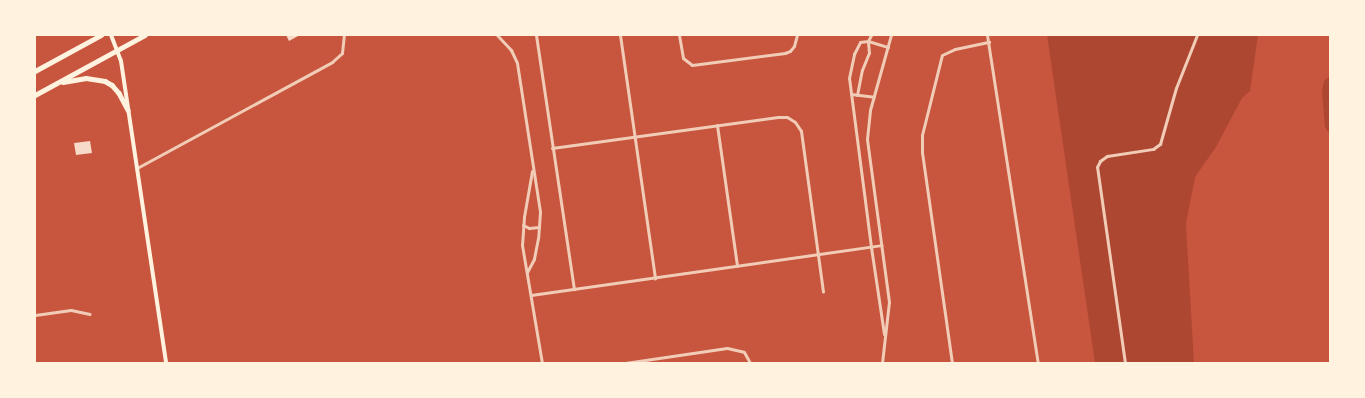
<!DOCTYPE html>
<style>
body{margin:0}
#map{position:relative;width:1365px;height:398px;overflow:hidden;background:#c8553d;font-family:Overpass,sans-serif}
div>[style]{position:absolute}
.green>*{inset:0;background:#ae4732}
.building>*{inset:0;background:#f7dbc8}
.minor>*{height:3px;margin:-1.5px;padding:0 1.5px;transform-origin:1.5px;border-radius:1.5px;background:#f1ccb7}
.secondary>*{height:4px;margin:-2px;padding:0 2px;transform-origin:2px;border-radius:2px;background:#fff3e0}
.trunk>*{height:4.5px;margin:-2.25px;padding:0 2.25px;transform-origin:2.25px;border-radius:2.25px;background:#fff3e0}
span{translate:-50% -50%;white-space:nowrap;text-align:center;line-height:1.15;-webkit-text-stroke:3px #fff3e0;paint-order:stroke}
.frame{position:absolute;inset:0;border:36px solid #fff3e0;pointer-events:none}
</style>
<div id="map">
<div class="green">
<i style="clip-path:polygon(1047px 35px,1258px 35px,1250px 91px,1242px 98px,1216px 147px,1195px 177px,1186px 224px,1194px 363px,1095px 363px)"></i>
<i style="clip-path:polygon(1330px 76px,1330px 135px,1325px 127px,1322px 91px,1324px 81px)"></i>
</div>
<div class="building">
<i style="clip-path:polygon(286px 35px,300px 35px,289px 41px)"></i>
<i style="clip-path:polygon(90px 141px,92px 153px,76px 155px,74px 143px)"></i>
</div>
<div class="minor">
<i style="left:497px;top:35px;width:21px;rotate:47deg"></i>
<i style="left:511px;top:50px;width:14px;rotate:65deg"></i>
<i style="left:517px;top:63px;width:151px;rotate:81.2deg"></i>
<i style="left:540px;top:212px;width:26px;rotate:94deg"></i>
<i style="left:538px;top:238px;width:21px;rotate:101deg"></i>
<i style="left:534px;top:259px;width:15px;rotate:118deg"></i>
<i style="left:536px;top:35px;width:257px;rotate:81.5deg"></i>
<i style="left:620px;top:35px;width:246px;rotate:81.8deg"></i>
<i style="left:679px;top:35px;width:23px;rotate:80deg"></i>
<i style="left:683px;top:58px;width:11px;rotate:38deg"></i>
<i style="left:692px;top:65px;width:94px;rotate:-7.4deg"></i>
<i style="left:785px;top:53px;width:5px;rotate:-22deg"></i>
<i style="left:790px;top:51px;width:6px;rotate:-51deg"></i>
<i style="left:794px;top:46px;width:11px;rotate:-75deg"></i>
<i style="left:987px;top:35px;width:332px;rotate:81.2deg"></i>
<i style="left:851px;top:94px;width:23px;rotate:7deg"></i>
<i style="left:857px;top:95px;width:25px;rotate:-79deg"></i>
<i style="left:862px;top:70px;width:18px;rotate:-68deg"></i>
<i style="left:869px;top:53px;width:12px;rotate:-95deg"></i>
<i style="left:868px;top:41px;width:7px;rotate:-63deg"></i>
<i style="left:717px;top:125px;width:142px;rotate:81.9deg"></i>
<i style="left:552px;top:148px;width:228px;rotate:-7.8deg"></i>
<i style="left:778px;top:117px;width:9px"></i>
<i style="left:787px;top:117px;width:9px;rotate:32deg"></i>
<i style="left:795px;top:122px;width:11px;rotate:56deg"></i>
<i style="left:801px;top:131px;width:162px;rotate:82.2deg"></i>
<i style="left:137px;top:168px;width:222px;rotate:-28.5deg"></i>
<i style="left:332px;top:62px;width:13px;rotate:-42deg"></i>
<i style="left:342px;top:53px;width:18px;rotate:-84deg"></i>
<i style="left:532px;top:171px;width:47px;rotate:99.9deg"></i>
<i style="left:524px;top:217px;width:28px;rotate:94deg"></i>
<i style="left:522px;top:245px;width:120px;rotate:80.4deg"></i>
<i style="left:523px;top:225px;width:7px;rotate:27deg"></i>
<i style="left:529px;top:228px;width:10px;rotate:-6deg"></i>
<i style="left:531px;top:295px;width:354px;rotate:-8.1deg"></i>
<i style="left:35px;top:315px;width:36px;rotate:-8deg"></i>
<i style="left:71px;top:310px;width:19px;rotate:12deg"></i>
<i style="left:884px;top:334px;width:88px;rotate:-98.5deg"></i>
<i style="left:871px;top:247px;width:170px;rotate:-97.4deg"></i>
<i style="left:849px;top:78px;width:25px;rotate:-78deg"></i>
<i style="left:854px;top:54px;width:13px;rotate:-63deg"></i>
<i style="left:860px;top:42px;width:8px;rotate:-7deg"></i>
<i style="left:868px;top:41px;width:21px;rotate:17deg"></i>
<i style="left:625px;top:363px;width:103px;rotate:-8.4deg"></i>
<i style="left:727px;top:348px;width:17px;rotate:13deg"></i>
<i style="left:744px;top:352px;width:13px;rotate:61deg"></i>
<i style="left:882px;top:363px;width:61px;rotate:-83.5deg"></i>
<i style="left:889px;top:302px;width:164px;rotate:-97.7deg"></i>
<i style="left:867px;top:139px;width:29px;rotate:-84deg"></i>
<i style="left:870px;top:110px;width:78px;rotate:-74.4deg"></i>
<i style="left:952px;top:363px;width:212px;rotate:-98.1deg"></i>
<i style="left:922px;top:153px;width:18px;rotate:-90deg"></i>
<i style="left:922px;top:135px;width:82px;rotate:-76deg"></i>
<i style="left:942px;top:55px;width:14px;rotate:-25deg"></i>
<i style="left:955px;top:49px;width:35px;rotate:-12deg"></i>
<i style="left:1125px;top:363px;width:198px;rotate:-98.1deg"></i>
<i style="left:1097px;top:167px;width:7px;rotate:-63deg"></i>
<i style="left:1100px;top:161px;width:9px;rotate:-36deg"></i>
<i style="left:1107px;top:156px;width:47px;rotate:-8.7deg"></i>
<i style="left:1153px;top:149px;width:9px;rotate:-36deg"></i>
<i style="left:1160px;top:144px;width:58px;rotate:-74.1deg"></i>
<i style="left:1176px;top:88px;width:57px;rotate:-68.4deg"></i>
</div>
<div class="secondary">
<i style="left:111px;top:35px;width:28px;rotate:69deg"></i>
<i style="left:121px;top:61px;width:305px;rotate:81.5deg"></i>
</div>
<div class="trunk">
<i style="left:35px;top:71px;width:75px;rotate:-28.6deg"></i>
<i style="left:63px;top:82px;width:23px;rotate:-10deg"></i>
<i style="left:86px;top:78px;width:19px;rotate:9deg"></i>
<i style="left:105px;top:81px;width:8px;rotate:30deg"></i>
<i style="left:112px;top:85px;width:11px;rotate:49deg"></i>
<i style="left:119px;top:93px;width:19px;rotate:62deg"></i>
<i style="left:35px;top:95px;width:125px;rotate:-28.6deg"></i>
</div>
<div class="frame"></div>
</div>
